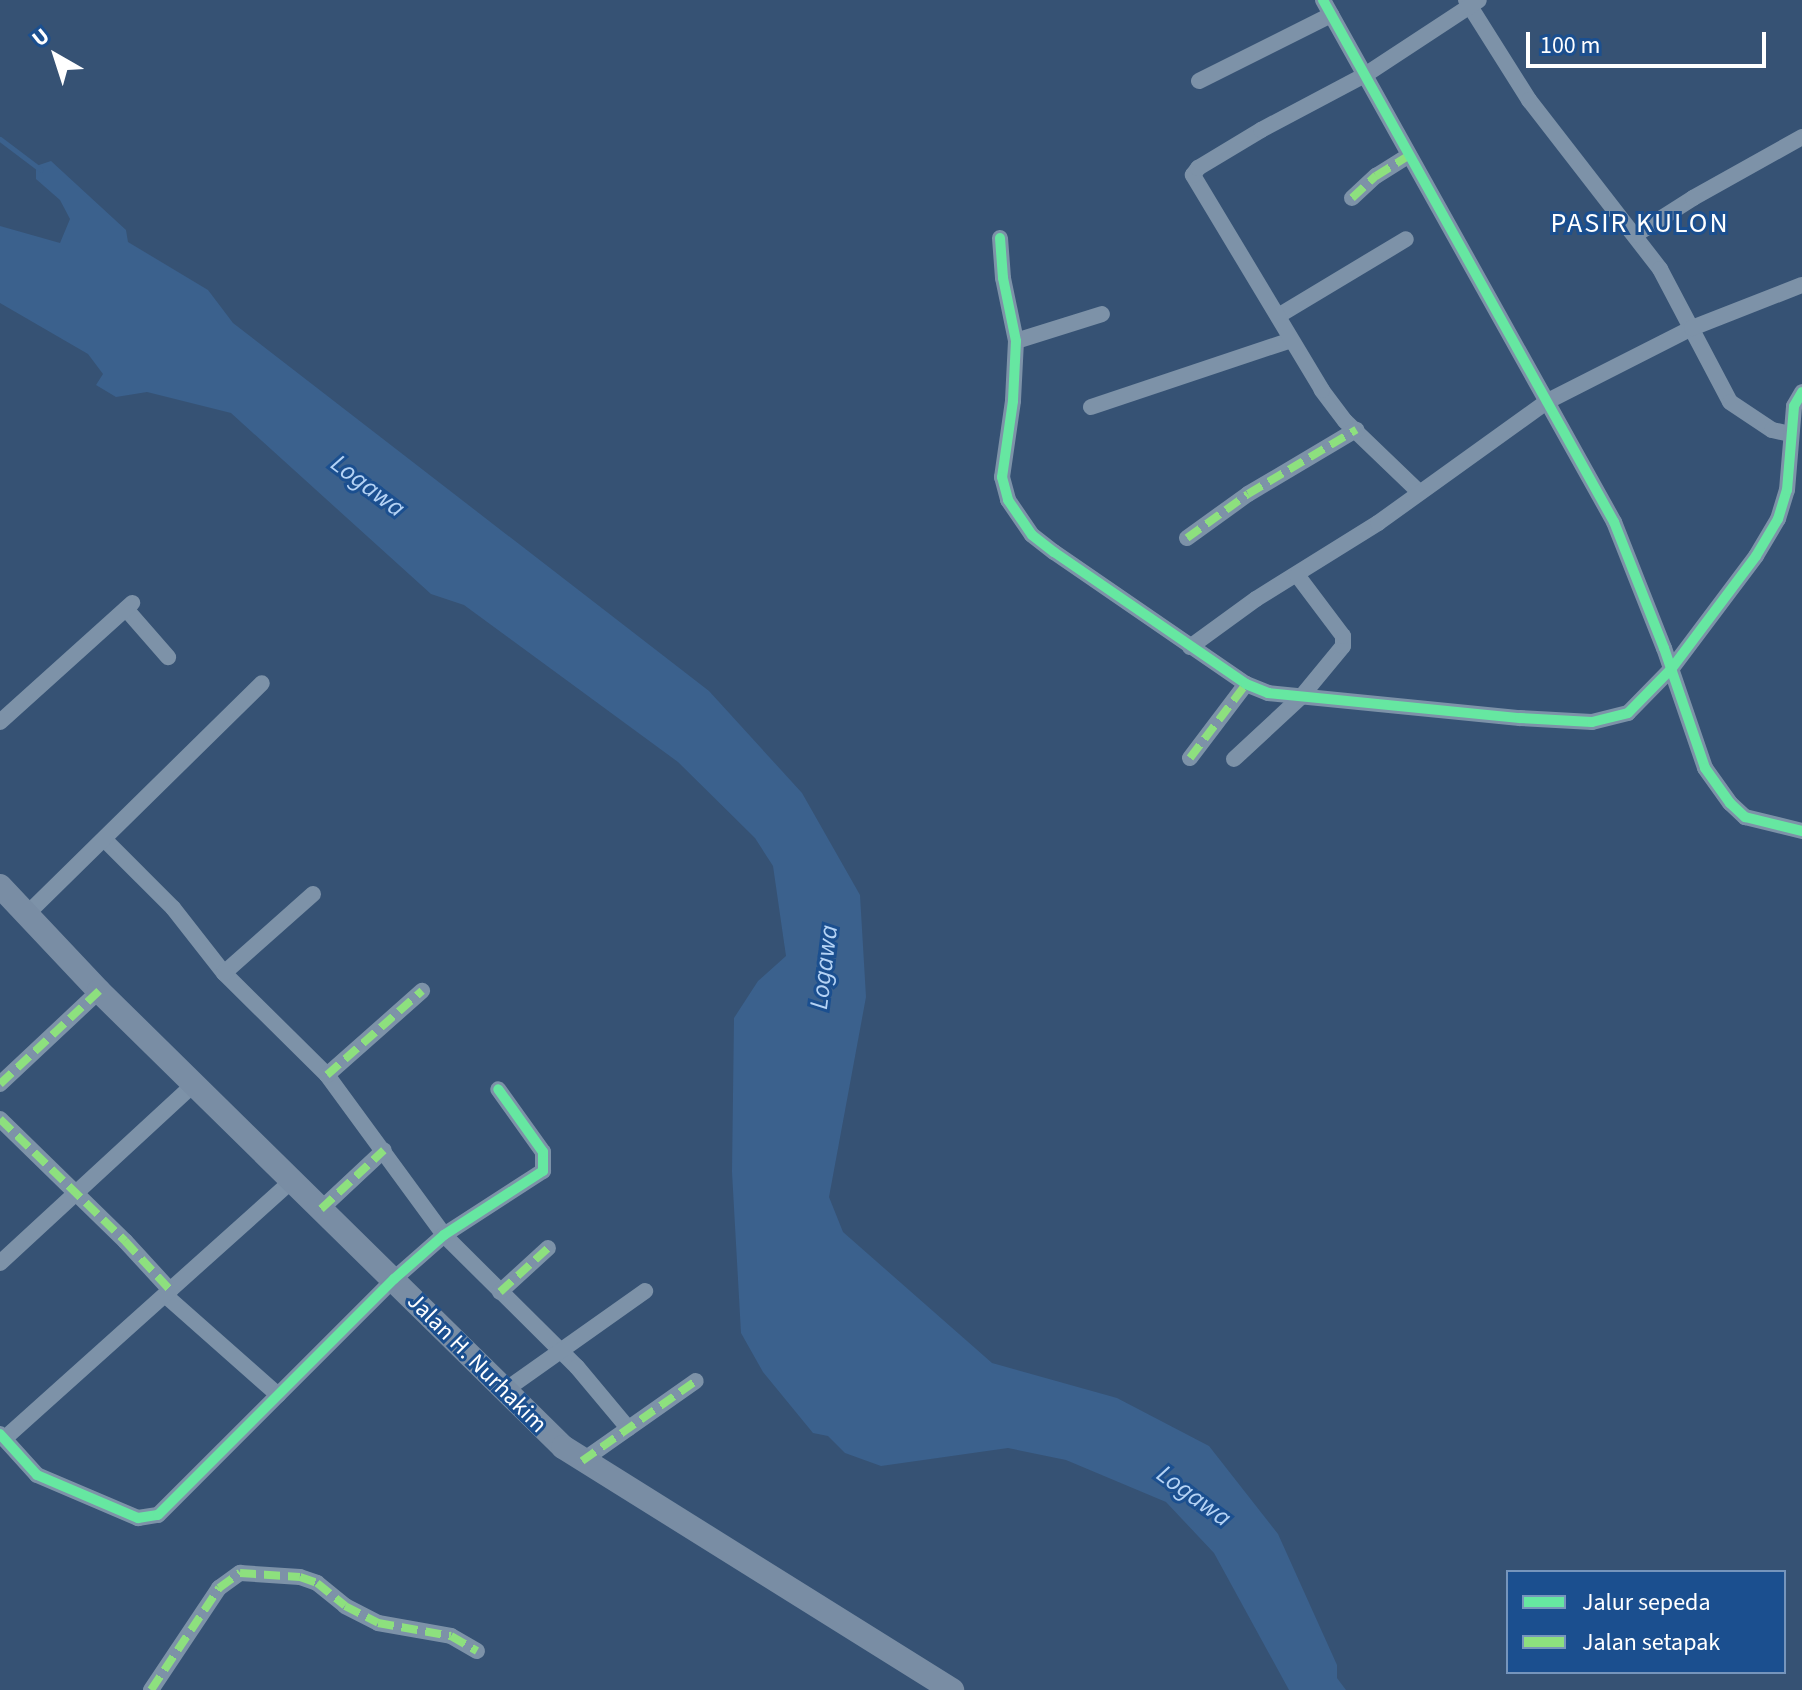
<!DOCTYPE html>
<style>
body{margin:0}
#map{position:relative;width:1802px;height:1690px;overflow:hidden;background:#365274;font-family:"Source Sans 3",sans-serif}
div>[style]{position:absolute}
.water>*{inset:0;background:#3b618d}
.stream>*{height:5px;margin:-2.5px;padding:0 2.5px;transform-origin:2.5px;border-radius:2.5px;background:#3b618d}
.street>*{height:16px;margin:-8px;padding:0 8px;transform-origin:8px;border-radius:8px;background:#7d92a8}
.secondary>*{height:24px;margin:-12px;padding:0 12px;transform-origin:12px;border-radius:12px;background:#798da4}
.quiet>*{height:8px;margin-top:-4px;transform-origin:0;background:repeating-linear-gradient(90deg,#8de07e 0 16px,transparent 0 24px)}
.cycleway>*{height:10px;margin:-5px;padding:0 5px;transform-origin:5px;border-radius:5px;background:#66e7a1}
span{translate:-50% -50%;white-space:nowrap;text-align:center;line-height:1.15;-webkit-text-stroke:6px #1b4f8f;paint-order:stroke}
.street-label{font-size:24px;color:#fff}
.water-label{font-size:26px;color:#b5d3f5;font-style:italic}
.quarter-label{font-size:28px;color:#fff;letter-spacing:2px}
.legend{position:absolute;left:1506px;top:1570px;width:280px;height:104px;box-sizing:border-box;background:#1b4f8f;border:2px solid #7695bc;margin:0;padding:10px 14px;list-style:none;font-size:24px;color:#fff}
.legend li{display:flex;align-items:center;gap:16px;height:40px}
.legend b{width:40px;border:2px solid #7695bc}
.north{position:absolute;left:16px;top:16px;width:80px;height:80px;-webkit-text-stroke:6px #1b4f8f;paint-order:stroke;rotate:321deg;font-size:22px;font-weight:700;line-height:32px;text-align:center;color:#fff}
.north::after{content:'';display:block;margin:auto;width:28px;height:36px;background:#fff;clip-path:polygon(50% 0,100% 100%,50% 72%,0 100%)}
.scale{position:absolute;left:1526px;top:32px;width:240px;height:36px;box-sizing:border-box;border:4px solid #fff;border-top:0;padding-left:10px;font-size:24px;line-height:28px;white-space:nowrap;color:#fff;-webkit-text-stroke:6px #1b4f8f;paint-order:stroke}
</style>
<div id="map">
<div class="water">
<i style="clip-path:polygon(51px 161px,126px 230px,128px 242px,208px 290px,233px 323px,709px 691px,802px 793px,860px 895px,866px 997px,829px 1197px,843px 1232px,992px 1363px,1117px 1398px,1209px 1446px,1278px 1534px,1337px 1665px,1337px 1678px,1346px 1690px,1289px 1690px,1214px 1553px,1166px 1502px,1066px 1460px,1008px 1448px,881px 1466px,845px 1453px,828px 1436px,813px 1433px,763px 1372px,741px 1333px,732px 1172px,734px 1018px,758px 981px,786px 956px,773px 866px,755px 838px,678px 762px,464px 605px,431px 594px,231px 413px,147px 392px,116px 397px,96px 385px,103px 374px,88px 354px,0 303px,0 226px,60px 243px,70px 219px,60px 200px,36px 179px,36px 166px)"></i>
</div>
<div class="stream">
<i style="left:0;top:139px;width:51px;rotate:37.1deg"></i>
</div>
<div class="street">
<i style="left:1323px;top:0;width:598px;rotate:60.86deg"></i>
<i style="left:1614px;top:522px;width:136px;rotate:68.4deg"></i>
<i style="left:1664px;top:648px;width:127px;rotate:71.1deg"></i>
<i style="left:1705px;top:768px;width:43px;rotate:54.5deg"></i>
<i style="left:1730px;top:803px;width:21px;rotate:43deg"></i>
<i style="left:1745px;top:817px;width:59px;rotate:13.8deg"></i>
<i style="left:1466px;top:0;width:118px;rotate:57.8deg"></i>
<i style="left:1529px;top:100px;width:214px;rotate:52.2deg"></i>
<i style="left:1660px;top:269px;width:150px;rotate:62.2deg"></i>
<i style="left:1730px;top:402px;width:50px;rotate:33.7deg"></i>
<i style="left:1772px;top:430px;width:19px;rotate:12deg"></i>
<i style="left:1199px;top:81px;width:148px;rotate:-26.6deg"></i>
<i style="left:1352px;top:198px;width:33px;rotate:-43deg"></i>
<i style="left:1376px;top:176px;width:39px;rotate:-32deg"></i>
<i style="left:1635px;top:235px;width:69px;rotate:-32.5deg"></i>
<i style="left:1693px;top:198px;width:125px;rotate:-29.2deg"></i>
<i style="left:1000px;top:238px;width:40px;rotate:85.7deg"></i>
<i style="left:1003px;top:278px;width:64px;rotate:78.3deg"></i>
<i style="left:1016px;top:341px;width:60px;rotate:92.9deg"></i>
<i style="left:1013px;top:401px;width:77px;rotate:98.2deg"></i>
<i style="left:1002px;top:477px;width:24px;rotate:75deg"></i>
<i style="left:1008px;top:500px;width:42px;rotate:55.6deg"></i>
<i style="left:1032px;top:535px;width:28px;rotate:38deg"></i>
<i style="left:1054px;top:552px;width:233px;rotate:34.5deg"></i>
<i style="left:1246px;top:684px;width:24px;rotate:22deg"></i>
<i style="left:1268px;top:693px;width:253px;rotate:5.7deg"></i>
<i style="left:1520px;top:718px;width:72px;rotate:3.2deg"></i>
<i style="left:1592px;top:722px;width:37px;rotate:-14deg"></i>
<i style="left:1628px;top:713px;width:63px;rotate:-45.6deg"></i>
<i style="left:1672px;top:668px;width:140px;rotate:-53.1deg"></i>
<i style="left:1756px;top:556px;width:43px;rotate:-59.3deg"></i>
<i style="left:1778px;top:519px;width:30px;rotate:-73deg"></i>
<i style="left:1787px;top:490px;width:84px;rotate:-85.2deg"></i>
<i style="left:1794px;top:406px;width:16px;rotate:-60deg"></i>
<i style="left:1278px;top:316px;width:149px;rotate:-31deg"></i>
<i style="left:1016px;top:341px;width:90px;rotate:-17.4deg"></i>
<i style="left:1091px;top:407px;width:211px;rotate:-18.5deg"></i>
<i style="left:1418px;top:491px;width:101px;rotate:-136.2deg"></i>
<i style="left:1345px;top:421px;width:39px;rotate:-127deg"></i>
<i style="left:1322px;top:390px;width:251px;rotate:-121deg"></i>
<i style="left:1193px;top:175px;width:9px;rotate:-54deg"></i>
<i style="left:1198px;top:168px;width:74px;rotate:-31.1deg"></i>
<i style="left:1261px;top:130px;width:118px;rotate:-27.9deg"></i>
<i style="left:1365px;top:75px;width:136px;rotate:-33.3deg"></i>
<i style="left:1187px;top:538px;width:75px;rotate:-35.8deg"></i>
<i style="left:1248px;top:494px;width:126px;rotate:-30.7deg"></i>
<i style="left:126px;top:609px;width:64px;rotate:48.8deg"></i>
<i style="left:1190px;top:647px;width:82px;rotate:-36deg"></i>
<i style="left:1256px;top:599px;width:144px;rotate:-31.9deg"></i>
<i style="left:1378px;top:523px;width:209px;rotate:-35.7deg"></i>
<i style="left:1548px;top:401px;width:161px;rotate:-26.9deg"></i>
<i style="left:1692px;top:328px;width:118px;rotate:-21.4deg"></i>
<i style="left:0;top:722px;width:178px;rotate:-42deg"></i>
<i style="left:1190px;top:758px;width:93px;rotate:-52.9deg"></i>
<i style="left:1234px;top:759px;width:91px;rotate:-42.8deg"></i>
<i style="left:1301px;top:697px;width:66px;rotate:-50.5deg"></i>
<i style="left:1343px;top:646px;width:10px;rotate:-90deg"></i>
<i style="left:1343px;top:636px;width:76px;rotate:-127deg"></i>
<i style="left:105px;top:840px;width:96px;rotate:45deg"></i>
<i style="left:173px;top:908px;width:83px;rotate:51.9deg"></i>
<i style="left:224px;top:973px;width:145px;rotate:44.7deg"></i>
<i style="left:327px;top:1075px;width:198px;rotate:53.8deg"></i>
<i style="left:444px;top:1235px;width:187px;rotate:44.8deg"></i>
<i style="left:577px;top:1367px;width:80px;rotate:50.1deg"></i>
<i style="left:25px;top:916px;width:332px;rotate:-44.5deg"></i>
<i style="left:224px;top:973px;width:119px;rotate:-41.6deg"></i>
<i style="left:327px;top:1075px;width:127px;rotate:-41.5deg"></i>
<i style="left:0;top:1084px;width:136px;rotate:-43.2deg"></i>
<i style="left:0;top:1119px;width:175px;rotate:44.3deg"></i>
<i style="left:125px;top:1241px;width:67px;rotate:47.4deg"></i>
<i style="left:321px;top:1209px;width:86px;rotate:-43.1deg"></i>
<i style="left:0;top:1263px;width:265px;rotate:-42.7deg"></i>
<i style="left:500px;top:1292px;width:65px;rotate:-42.5deg"></i>
<i style="left:165px;top:1295px;width:151px;rotate:41.5deg"></i>
<i style="left:504px;top:1391px;width:173px;rotate:-35.3deg"></i>
<i style="left:0;top:1434px;width:55px;rotate:47.9deg"></i>
<i style="left:37px;top:1475px;width:110px;rotate:23.1deg"></i>
<i style="left:138px;top:1518px;width:20px;rotate:-9deg"></i>
<i style="left:158px;top:1515px;width:334px;rotate:-45deg"></i>
<i style="left:394px;top:1279px;width:67px;rotate:-41.3deg"></i>
<i style="left:444px;top:1235px;width:118px;rotate:-32.9deg"></i>
<i style="left:543px;top:1171px;width:19px;rotate:-90deg"></i>
<i style="left:543px;top:1152px;width:77px;rotate:-125.5deg"></i>
<i style="left:4px;top:1439px;width:388px;rotate:-41.9deg"></i>
<i style="left:582px;top:1461px;width:139px;rotate:-35.1deg"></i>
<i style="left:151px;top:1690px;width:123px;rotate:-56.3deg"></i>
<i style="left:219px;top:1588px;width:26px;rotate:-36deg"></i>
<i style="left:240px;top:1573px;width:60px;rotate:3.8deg"></i>
<i style="left:300px;top:1577px;width:18px;rotate:19deg"></i>
<i style="left:317px;top:1583px;width:36px;rotate:39deg"></i>
<i style="left:345px;top:1606px;width:37px;rotate:27deg"></i>
<i style="left:378px;top:1623px;width:74px;rotate:10.1deg"></i>
<i style="left:451px;top:1636px;width:30px;rotate:30deg"></i>
</div>
<div class="secondary">
<i style="left:0;top:886px;width:144px;rotate:46.7deg"></i>
<i style="left:99px;top:991px;width:651px;rotate:44.5deg"></i>
<i style="left:563px;top:1447px;width:459px;rotate:32deg"></i>
</div>
<div class="quiet">
<i style="left:1352px;top:198px;width:33px;rotate:-43deg"></i>
<i style="left:1376px;top:176px;width:39px;rotate:-32deg"></i>
<i style="left:1187px;top:538px;width:75px;rotate:-35.8deg"></i>
<i style="left:1248px;top:494px;width:126px;rotate:-30.7deg"></i>
<i style="left:1190px;top:758px;width:93px;rotate:-52.9deg"></i>
<i style="left:327px;top:1075px;width:127px;rotate:-41.5deg"></i>
<i style="left:0;top:1084px;width:136px;rotate:-43.2deg"></i>
<i style="left:0;top:1119px;width:175px;rotate:44.3deg"></i>
<i style="left:125px;top:1241px;width:67px;rotate:47.4deg"></i>
<i style="left:321px;top:1209px;width:86px;rotate:-43.1deg"></i>
<i style="left:500px;top:1292px;width:65px;rotate:-42.5deg"></i>
<i style="left:582px;top:1461px;width:139px;rotate:-35.1deg"></i>
<i style="left:151px;top:1690px;width:123px;rotate:-56.3deg"></i>
<i style="left:219px;top:1588px;width:26px;rotate:-36deg"></i>
<i style="left:240px;top:1573px;width:60px;rotate:3.8deg"></i>
<i style="left:300px;top:1577px;width:18px;rotate:19deg"></i>
<i style="left:317px;top:1583px;width:36px;rotate:39deg"></i>
<i style="left:345px;top:1606px;width:37px;rotate:27deg"></i>
<i style="left:378px;top:1623px;width:74px;rotate:10.1deg"></i>
<i style="left:451px;top:1636px;width:30px;rotate:30deg"></i>
</div>
<div class="cycleway">
<i style="left:1323px;top:0;width:598px;rotate:60.86deg"></i>
<i style="left:1614px;top:522px;width:136px;rotate:68.4deg"></i>
<i style="left:1664px;top:648px;width:127px;rotate:71.1deg"></i>
<i style="left:1705px;top:768px;width:43px;rotate:54.5deg"></i>
<i style="left:1730px;top:803px;width:21px;rotate:43deg"></i>
<i style="left:1745px;top:817px;width:59px;rotate:13.8deg"></i>
<i style="left:1000px;top:238px;width:40px;rotate:85.7deg"></i>
<i style="left:1003px;top:278px;width:64px;rotate:78.3deg"></i>
<i style="left:1016px;top:341px;width:60px;rotate:92.9deg"></i>
<i style="left:1013px;top:401px;width:77px;rotate:98.2deg"></i>
<i style="left:1002px;top:477px;width:24px;rotate:75deg"></i>
<i style="left:1008px;top:500px;width:42px;rotate:55.6deg"></i>
<i style="left:1032px;top:535px;width:28px;rotate:38deg"></i>
<i style="left:1054px;top:552px;width:233px;rotate:34.5deg"></i>
<i style="left:1246px;top:684px;width:24px;rotate:22deg"></i>
<i style="left:1268px;top:693px;width:253px;rotate:5.7deg"></i>
<i style="left:1520px;top:718px;width:72px;rotate:3.2deg"></i>
<i style="left:1592px;top:722px;width:37px;rotate:-14deg"></i>
<i style="left:1628px;top:713px;width:63px;rotate:-45.6deg"></i>
<i style="left:1672px;top:668px;width:140px;rotate:-53.1deg"></i>
<i style="left:1756px;top:556px;width:43px;rotate:-59.3deg"></i>
<i style="left:1778px;top:519px;width:30px;rotate:-73deg"></i>
<i style="left:1787px;top:490px;width:84px;rotate:-85.2deg"></i>
<i style="left:1794px;top:406px;width:16px;rotate:-60deg"></i>
<i style="left:0;top:1434px;width:55px;rotate:47.9deg"></i>
<i style="left:37px;top:1475px;width:110px;rotate:23.1deg"></i>
<i style="left:138px;top:1518px;width:20px;rotate:-9deg"></i>
<i style="left:158px;top:1515px;width:334px;rotate:-45deg"></i>
<i style="left:394px;top:1279px;width:67px;rotate:-41.3deg"></i>
<i style="left:444px;top:1235px;width:118px;rotate:-32.9deg"></i>
<i style="left:543px;top:1171px;width:19px;rotate:-90deg"></i>
<i style="left:543px;top:1152px;width:77px;rotate:-125.5deg"></i>
</div>
<div class="street-label">
<span style="left:477px;top:1363px;rotate:45deg">Jalan H. Nurhakim</span>
</div>
<div class="water-label">
<span style="left:368px;top:486px;rotate:37deg">Logawa</span>
<span style="left:824px;top:967px;rotate:-83deg">Logawa</span>
<span style="left:1194px;top:1496px;rotate:36deg">Logawa</span>
</div>
<div class="quarter-label">
<span style="left:1640px;top:223px">PASIR KULON</span>
</div>
<ul class="legend">
<li><b style="height:10px;background:#66e7a1"></b>Jalur sepeda</li>
<li><b style="height:10px;background:#8de07e"></b>Jalan setapak</li>
</ul>
<div class="north">U</div>
<div class="scale">100 m</div>
</div>
